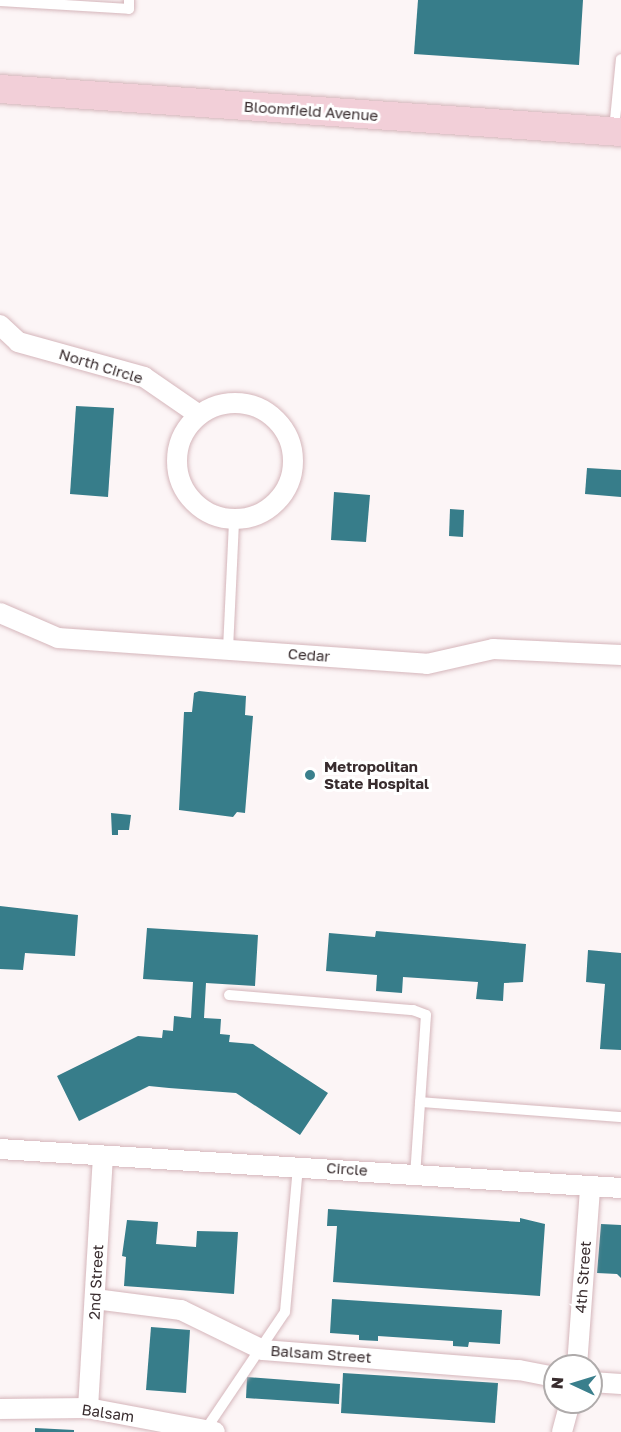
<!DOCTYPE html>
<style>
body{margin:0}
#map{position:relative;width:621px;height:1432px;overflow:hidden;background:#fcf5f6;font-family:"Golos Text",sans-serif}
div>[style]{position:absolute}
.building>*{inset:0;background:#377d8a}
.roads{filter:drop-shadow(0 0 2px #d5b6bb) drop-shadow(0 0 2px #d5b6bb)}
.service>*{height:10px;margin:-5px;padding:0 5px;transform-origin:5px;border-radius:5px;background:#fff}
.minor>*{height:20px;margin:-10px;padding:0 10px;transform-origin:10px;border-radius:10px;background:#fff}
.minor>.ring{margin:-10px;padding:0;box-sizing:content-box;background:none;border:20px solid #fff;border-radius:50%}
.secondary>*{height:28px;margin:-14px;padding:0 14px;transform-origin:14px;border-radius:14px;background:#f2cfd8}
.dots>*{width:16px;height:16px;translate:-50% -50%;box-sizing:border-box;border:3px solid #fff;border-radius:50%}
span{translate:-50% -50%;white-space:nowrap;text-align:center;line-height:1.15;-webkit-text-stroke:6px #fff;paint-order:stroke}
.street-label{font-size:15px;color:#382c2e}
.poi-label{font-size:15px;color:#382c2e;font-weight:700}
.left{translate:0 -50%;text-align:left}
.north{position:absolute;left:543px;top:1354px;width:60px;height:60px;box-sizing:border-box;background:#fff;border:2px solid #afabab;border-radius:50%;rotate:274deg;font-size:16px;font-weight:700;line-height:24px;text-align:center;color:#382c2e}
.north::after{content:'';display:block;margin:auto;width:21px;height:27px;background:#3a7f8c;clip-path:polygon(50% 0,100% 100%,50% 72%,0 100%)}
</style>
<div id="map">
<div class="building">
<i style="clip-path:polygon(418px 0,583px 0,579px 65px,414px 54px)"></i>
<i style="clip-path:polygon(76px 406px,114px 408px,108px 497px,70px 494px)"></i>
<i style="clip-path:polygon(587px 468px,621px 470px,621px 497px,585px 494px)"></i>
<i style="clip-path:polygon(334px 492px,370px 495px,366px 542px,331px 540px)"></i>
<i style="clip-path:polygon(450px 509px,464px 510px,463px 537px,449px 536px)"></i>
<i style="clip-path:polygon(199px 691px,246px 696px,245px 715px,253px 716px,245px 813px,237px 812px,233px 817px,179px 810px,184px 712px,192px 712px,194px 693px)"></i>
<i style="clip-path:polygon(111px 813px,131px 815px,129px 830px,118px 830px,118px 835px,112px 835px)"></i>
<i style="clip-path:polygon(0 906px,78px 915px,75px 956px,25px 953px,23px 970px,0 969px)"></i>
<i style="clip-path:polygon(147px 928px,258px 935px,255px 986px,206px 983px,204px 1018px,221px 1019px,220px 1034px,230px 1035px,229px 1042px,253px 1044px,328px 1093px,300px 1135px,236px 1093px,169px 1088px,149px 1086px,79px 1121px,57px 1076px,138px 1036px,162px 1038px,163px 1030px,173px 1031px,174px 1016px,191px 1018px,193px 982px,143px 979px)"></i>
<i style="clip-path:polygon(376px 931px,526px 944px,523px 982px,504px 983px,503px 1001px,476px 999px,478px 982px,403px 977px,402px 993px,376px 991px,377px 975px,326px 971px,329px 933px,375px 937px)"></i>
<i style="clip-path:polygon(588px 950px,621px 953px,621px 1050px,600px 1049px,605px 984px,586px 982px)"></i>
<i style="clip-path:polygon(328px 1209px,520px 1222px,520px 1218px,545px 1224px,540px 1296px,333px 1282px,337px 1226px,327px 1226px)"></i>
<i style="clip-path:polygon(127px 1220px,158px 1222px,156px 1244px,196px 1247px,197px 1231px,238px 1232px,234px 1294px,124px 1286px,126px 1257px,122px 1256px)"></i>
<i style="clip-path:polygon(601px 1224px,621px 1225px,621px 1278px,617px 1274px,597px 1273px)"></i>
<i style="clip-path:polygon(332px 1299px,502px 1310px,500px 1344px,469px 1342px,468px 1347px,453px 1346px,453px 1341px,378px 1336px,378px 1341px,359px 1340px,359px 1335px,330px 1333px)"></i>
<i style="clip-path:polygon(151px 1327px,190px 1330px,186px 1393px,146px 1390px)"></i>
<i style="clip-path:polygon(343px 1373px,498px 1383px,495px 1423px,341px 1413px)"></i>
<i style="clip-path:polygon(247px 1377px,340px 1384px,339px 1404px,246px 1398px)"></i>
<i style="clip-path:polygon(35px 1428px,74px 1430px,74px 1432px,35px 1432px)"></i>
</div>
<div class="roads">
<div class="service">
<i style="left:0;top:1px;width:129px;rotate:3.5deg"></i>
<i style="left:129px;top:9px;width:9px;rotate:-90deg"></i>
<i style="left:614px;top:130px;width:71px;rotate:-84.4deg"></i>
<i style="left:228px;top:649px;width:129px;rotate:-87.3deg"></i>
<i style="left:229px;top:995px;width:185px;rotate:4.7deg"></i>
<i style="left:413px;top:1010px;width:14px;rotate:21deg"></i>
<i style="left:426px;top:1015px;width:160px;rotate:93.9deg"></i>
<i style="left:420px;top:1102px;width:202px;rotate:4.3deg"></i>
<i style="left:206px;top:1429px;width:141px;rotate:-56deg"></i>
<i style="left:285px;top:1312px;width:147px;rotate:-84.9deg"></i>
</div>
<div class="minor">
<i style="left:0;top:325px;width:25px;rotate:43deg"></i>
<i style="left:18px;top:342px;width:131px;rotate:15.5deg"></i>
<i style="left:144px;top:377px;width:67px;rotate:34.6deg"></i>
<i class="ring" style="left:177px;top:403px;width:96px;height:96px"></i>
<i style="left:0;top:613px;width:63px;rotate:23.3deg"></i>
<i style="left:58px;top:638px;width:370px;rotate:4deg"></i>
<i style="left:427px;top:664px;width:68px;rotate:-12.8deg"></i>
<i style="left:493px;top:649px;width:128px;rotate:2.7deg"></i>
<i style="left:0;top:1149px;width:622px;rotate:3.59deg"></i>
<i style="left:95px;top:1299px;width:87px;rotate:7.3deg"></i>
<i style="left:181px;top:1310px;width:91px;rotate:26deg"></i>
<i style="left:263px;top:1350px;width:257px;rotate:4.5deg"></i>
<i style="left:519px;top:1370px;width:37px;rotate:11deg"></i>
<i style="left:577px;top:1366px;width:178px;rotate:-85.8deg"></i>
<i style="left:591px;top:1382px;width:30px;rotate:4deg"></i>
<i style="left:88px;top:1408px;width:252px;rotate:-86.6deg"></i>
<i style="left:0;top:1409px;width:88px;rotate:-0.7deg"></i>
<i style="left:88px;top:1408px;width:129px;rotate:10.7deg"></i>
<i style="left:562px;top:1432px;width:31px;rotate:-75deg"></i>
</div>
<div class="secondary">
<i style="left:0;top:89px;width:622px;rotate:3.96deg"></i>
</div>
</div>
<div class="dots">
<i style="left:310px;top:775px;background:#3a7f8c"></i>
</div>
<div class="street-label">
<span style="left:311px;top:111px;rotate:4deg">Bloomfield Avenue</span>
<span style="left:101px;top:366px;rotate:17deg">North Circle</span>
<span style="left:309px;top:655px;rotate:4deg">Cedar</span>
<span style="left:347px;top:1169px;rotate:4deg">Circle</span>
<span style="left:583px;top:1277px;rotate:-86deg">4th Street</span>
<span style="left:96px;top:1282px;rotate:-87deg">2nd Street</span>
<span style="left:321px;top:1354px;rotate:4deg">Balsam Street</span>
<span style="left:108px;top:1413px;rotate:8deg">Balsam</span>
</div>
<div class="poi-label">
<span class="left" style="left:324px;top:775px">Metropolitan<br>State Hospital</span>
</div>
<div class="north">N</div>
</div>
